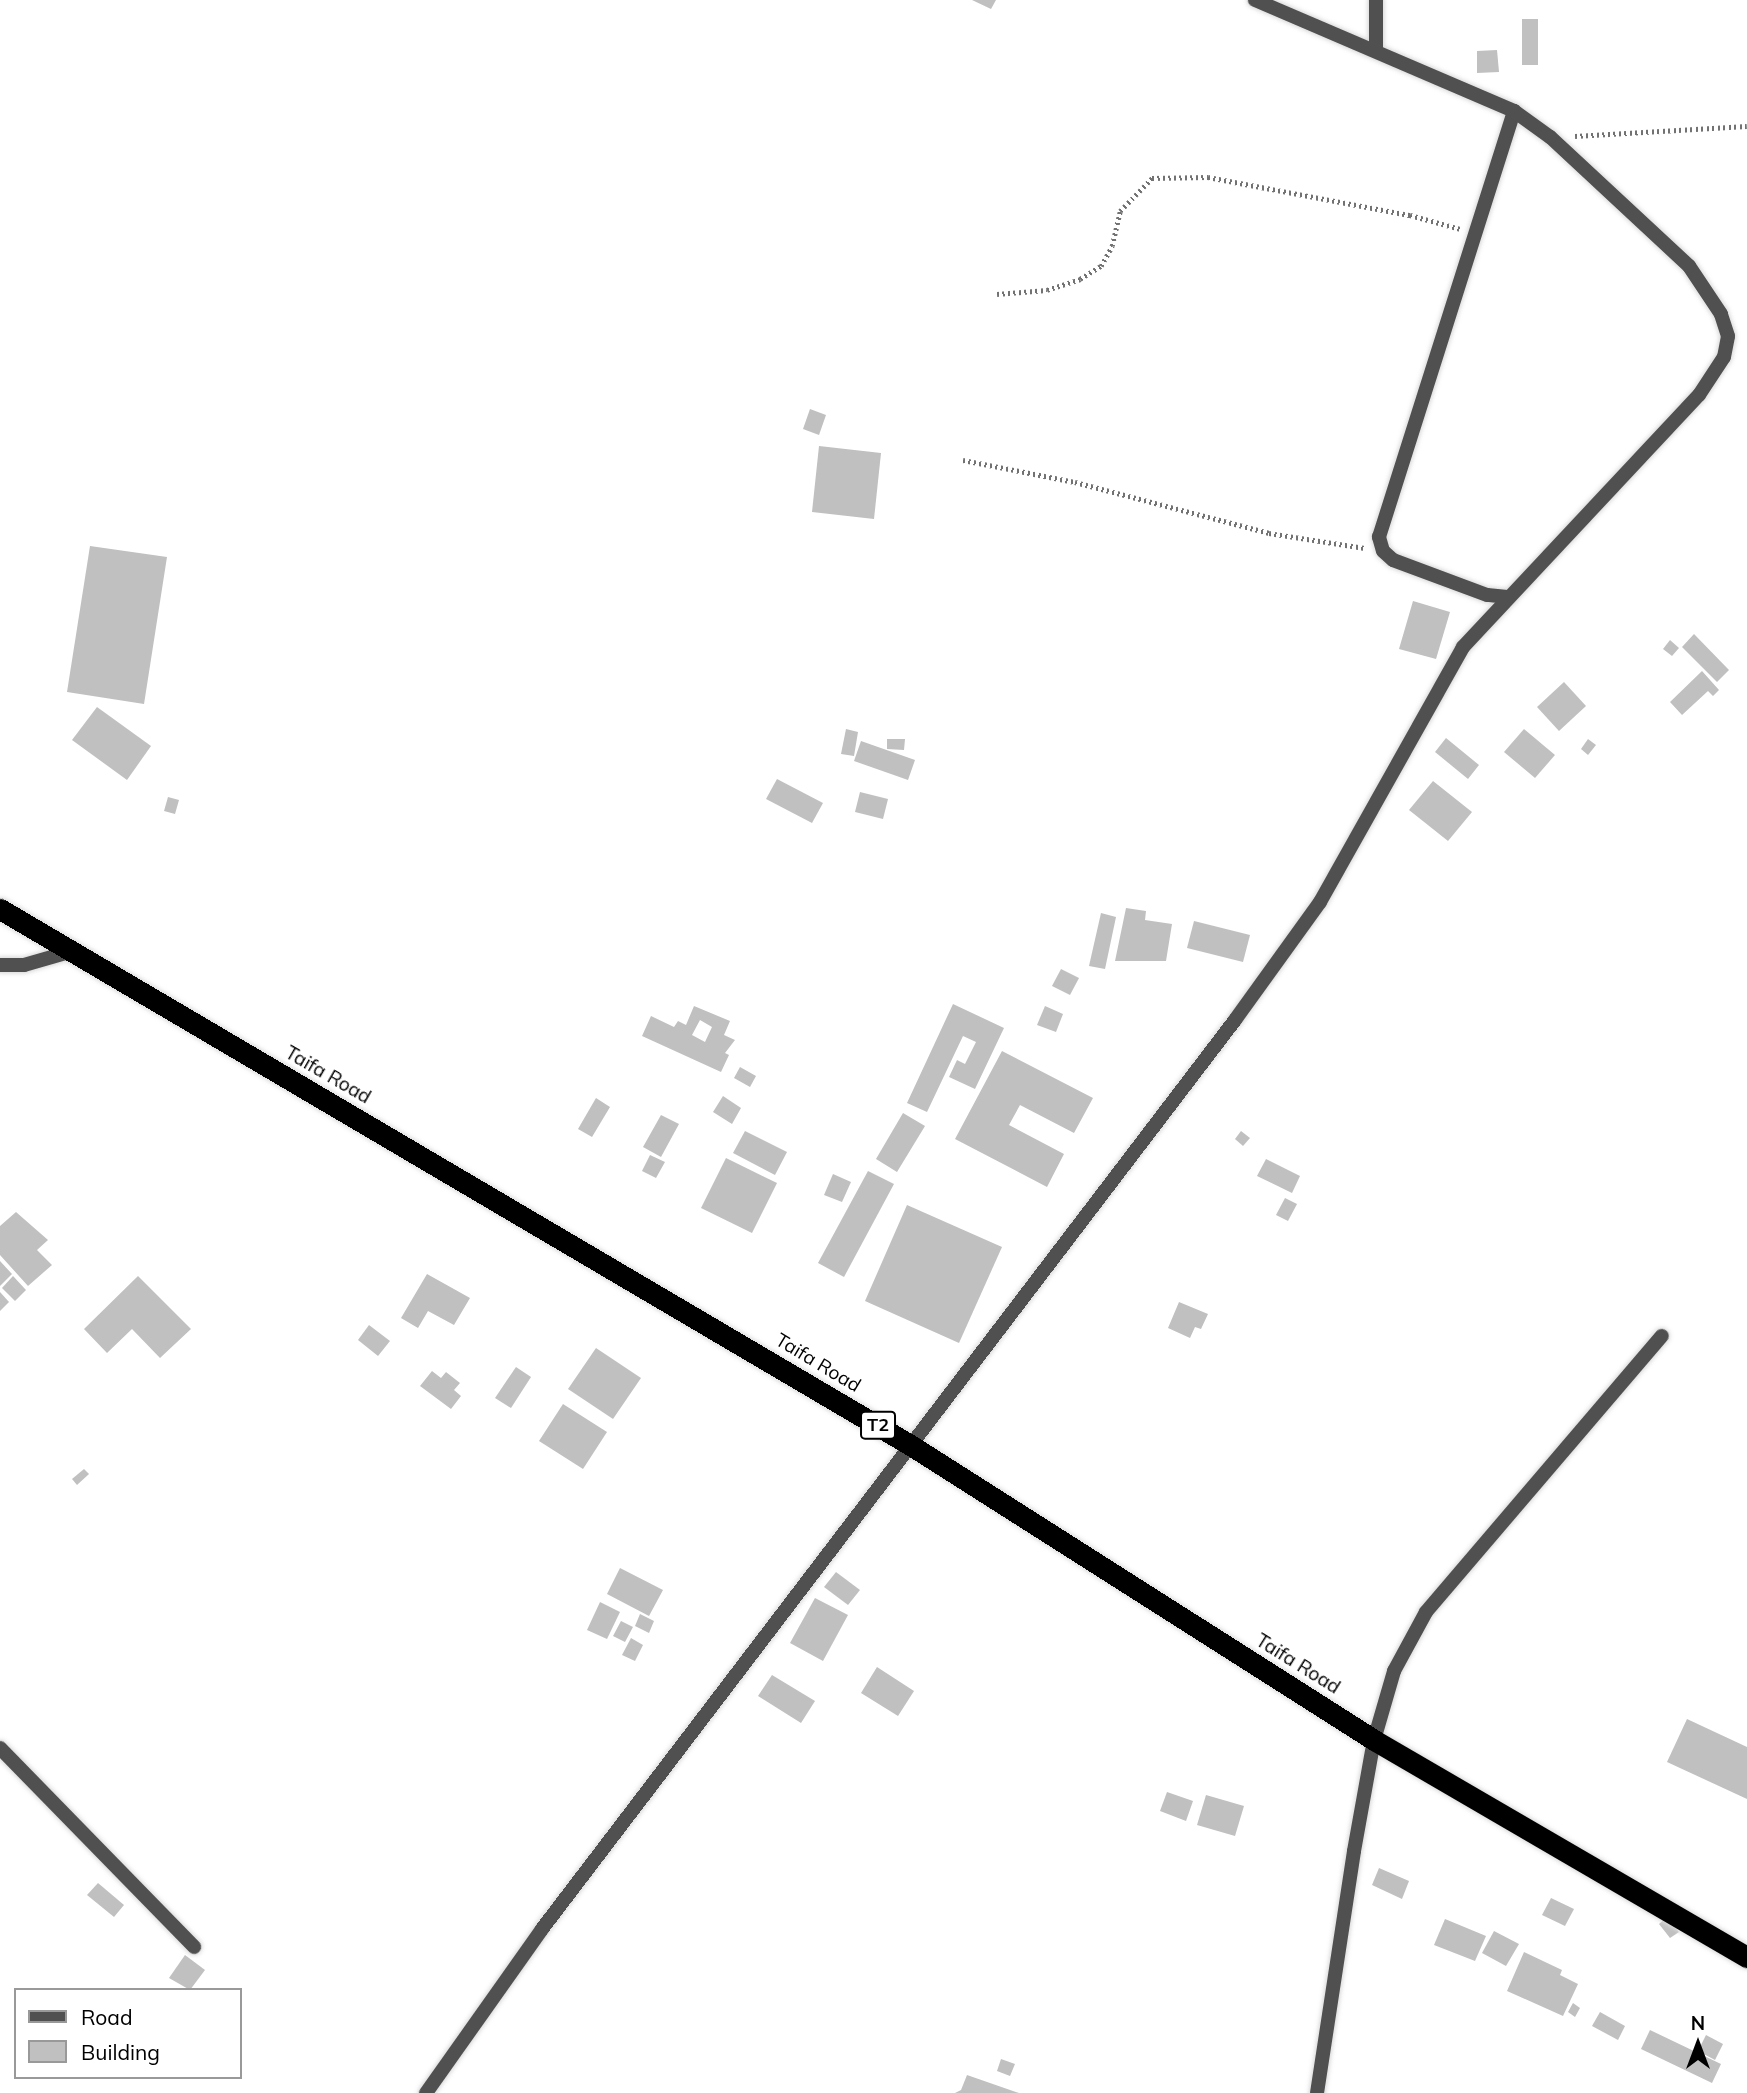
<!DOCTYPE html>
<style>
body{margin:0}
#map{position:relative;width:1747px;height:2093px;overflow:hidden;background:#fff;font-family:Mulish,sans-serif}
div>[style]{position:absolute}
.building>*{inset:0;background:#c0c0c0}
.path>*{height:4.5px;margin-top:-2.25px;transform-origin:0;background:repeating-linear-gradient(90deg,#727272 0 2px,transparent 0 5.5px)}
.roads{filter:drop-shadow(0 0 2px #dbdbdb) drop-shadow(0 0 2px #dbdbdb)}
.street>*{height:14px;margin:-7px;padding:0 7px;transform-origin:7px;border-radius:7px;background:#505050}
.highway>*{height:21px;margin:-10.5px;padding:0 10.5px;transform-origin:10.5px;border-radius:10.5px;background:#000}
span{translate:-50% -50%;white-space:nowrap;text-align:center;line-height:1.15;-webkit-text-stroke:5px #fff;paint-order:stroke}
.shield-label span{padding:2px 5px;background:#fff;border:2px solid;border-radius:5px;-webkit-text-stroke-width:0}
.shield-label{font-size:18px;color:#000;font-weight:700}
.street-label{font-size:19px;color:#000}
.legend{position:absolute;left:14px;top:1988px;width:228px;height:91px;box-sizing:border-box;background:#fff;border:2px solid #999;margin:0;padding:9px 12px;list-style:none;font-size:21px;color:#000}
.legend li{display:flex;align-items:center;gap:14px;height:35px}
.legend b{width:35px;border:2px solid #999}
.north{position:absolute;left:1663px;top:2009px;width:70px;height:70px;-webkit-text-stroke:5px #fff;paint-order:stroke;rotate:0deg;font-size:19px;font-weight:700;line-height:28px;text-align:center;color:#000}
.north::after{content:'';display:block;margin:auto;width:24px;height:32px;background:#000;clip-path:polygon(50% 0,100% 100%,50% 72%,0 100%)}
</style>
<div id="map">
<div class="building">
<i style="clip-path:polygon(972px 0,996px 0,991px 9px)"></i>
<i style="clip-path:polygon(1522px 19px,1538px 19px,1538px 65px,1522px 65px)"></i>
<i style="clip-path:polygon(1497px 50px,1499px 72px,1477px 73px,1477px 51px)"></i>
<i style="clip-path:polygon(810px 409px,826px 415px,819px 435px,803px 429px)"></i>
<i style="clip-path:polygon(819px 446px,881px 453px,874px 519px,812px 512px)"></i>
<i style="clip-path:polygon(90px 546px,167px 557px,144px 704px,67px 692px)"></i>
<i style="clip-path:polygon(1413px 601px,1450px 612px,1436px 659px,1399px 649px)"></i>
<i style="clip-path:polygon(1694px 634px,1729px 670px,1717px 682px,1682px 647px)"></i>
<i style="clip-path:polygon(1670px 640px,1679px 648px,1672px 656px,1663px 649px)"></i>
<i style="clip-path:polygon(1702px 671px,1719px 690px,1713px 696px,1708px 691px,1682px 715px,1670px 702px)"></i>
<i style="clip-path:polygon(1564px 682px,1586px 706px,1559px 731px,1537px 707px)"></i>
<i style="clip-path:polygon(97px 707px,151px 746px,127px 780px,72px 740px)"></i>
<i style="clip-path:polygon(846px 729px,858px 732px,854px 756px,841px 754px)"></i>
<i style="clip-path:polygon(1524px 729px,1555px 755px,1535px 778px,1504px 752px)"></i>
<i style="clip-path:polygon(1446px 738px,1479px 765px,1468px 779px,1435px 752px)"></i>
<i style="clip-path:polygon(887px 739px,905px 739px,904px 750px,887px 749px)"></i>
<i style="clip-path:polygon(1588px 739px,1596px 745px,1588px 755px,1581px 749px)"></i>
<i style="clip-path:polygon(861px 741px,915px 760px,908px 780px,854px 761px)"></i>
<i style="clip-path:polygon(777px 779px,823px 803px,812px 823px,766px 799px)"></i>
<i style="clip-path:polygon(1433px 781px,1472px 812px,1448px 841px,1409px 810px)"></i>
<i style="clip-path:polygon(860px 792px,888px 799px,883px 819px,855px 812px)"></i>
<i style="clip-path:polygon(168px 797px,179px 800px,175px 814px,164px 811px)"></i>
<i style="clip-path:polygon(1126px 908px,1146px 911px,1145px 920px,1172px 924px,1166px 961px,1115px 961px)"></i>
<i style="clip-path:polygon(1101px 913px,1116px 917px,1105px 969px,1089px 966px)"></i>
<i style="clip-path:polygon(1194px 921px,1250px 935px,1243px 962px,1187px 948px)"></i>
<i style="clip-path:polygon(1061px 969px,1079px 978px,1070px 995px,1052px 986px)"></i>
<i style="clip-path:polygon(953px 1004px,1004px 1028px,975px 1089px,949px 1077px,957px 1060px,965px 1064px,976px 1042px,963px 1036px,927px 1112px,907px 1103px)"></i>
<i style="clip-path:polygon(evenodd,694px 1006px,730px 1021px,724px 1035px,735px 1040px,725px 1053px,729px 1055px,721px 1072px,642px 1036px,651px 1016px,674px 1027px,678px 1021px,686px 1025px,694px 1006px,700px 1020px,712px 1027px,705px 1042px,692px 1035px,700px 1020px)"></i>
<i style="clip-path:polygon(1045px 1006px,1063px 1014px,1056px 1032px,1037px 1025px)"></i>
<i style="clip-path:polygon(1002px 1051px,1093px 1098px,1074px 1133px,1020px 1105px,1009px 1125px,1064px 1154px,1047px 1187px,955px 1139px)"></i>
<i style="clip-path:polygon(740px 1067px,756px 1076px,750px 1087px,734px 1078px)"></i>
<i style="clip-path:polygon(723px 1096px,741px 1108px,732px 1124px,713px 1112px)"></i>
<i style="clip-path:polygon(596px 1098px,610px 1107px,592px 1137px,578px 1129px)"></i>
<i style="clip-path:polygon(903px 1113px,925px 1126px,897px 1172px,876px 1159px)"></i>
<i style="clip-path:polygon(661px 1115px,679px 1124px,661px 1157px,643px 1147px)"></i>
<i style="clip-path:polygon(745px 1131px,787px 1152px,775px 1175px,733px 1153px)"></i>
<i style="clip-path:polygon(1241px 1131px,1250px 1138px,1243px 1146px,1235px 1139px)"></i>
<i style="clip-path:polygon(650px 1155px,665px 1162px,656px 1178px,642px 1171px)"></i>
<i style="clip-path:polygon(726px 1158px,777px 1183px,752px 1233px,701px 1208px)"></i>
<i style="clip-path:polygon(1266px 1159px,1300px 1176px,1292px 1193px,1257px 1176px)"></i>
<i style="clip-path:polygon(868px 1171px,894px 1184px,844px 1277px,818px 1263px)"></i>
<i style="clip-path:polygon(833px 1174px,851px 1182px,842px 1202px,824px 1195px)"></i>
<i style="clip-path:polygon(1285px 1198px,1297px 1204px,1288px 1221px,1276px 1215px)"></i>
<i style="clip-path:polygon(907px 1205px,1002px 1247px,959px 1343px,865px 1301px)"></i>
<i style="clip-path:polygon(16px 1212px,48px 1240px,37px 1250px,52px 1265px,28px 1286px,0 1255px,0 1226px)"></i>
<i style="clip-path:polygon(0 1261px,12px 1274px,0 1286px)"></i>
<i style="clip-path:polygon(427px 1274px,470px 1298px,454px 1325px,428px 1311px,418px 1328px,401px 1318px)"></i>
<i style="clip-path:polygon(13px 1276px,26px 1290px,15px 1301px,2px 1288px)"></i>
<i style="clip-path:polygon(138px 1276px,191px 1329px,160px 1358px,132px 1329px,107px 1353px,84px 1329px)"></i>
<i style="clip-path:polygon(0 1292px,9px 1302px,0 1311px)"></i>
<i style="clip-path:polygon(1179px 1302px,1208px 1314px,1201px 1329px,1195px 1327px,1190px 1338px,1168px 1328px)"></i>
<i style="clip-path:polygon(369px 1325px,390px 1341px,378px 1356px,358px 1340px)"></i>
<i style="clip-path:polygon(596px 1348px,641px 1378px,613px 1419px,568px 1389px)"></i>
<i style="clip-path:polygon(516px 1367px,531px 1377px,511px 1408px,495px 1398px)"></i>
<i style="clip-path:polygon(432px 1371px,441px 1378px,446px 1372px,460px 1383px,454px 1390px,461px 1396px,451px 1409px,420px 1386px)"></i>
<i style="clip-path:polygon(563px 1404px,607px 1432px,583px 1469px,539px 1441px)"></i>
<i style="clip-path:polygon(84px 1469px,89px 1474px,77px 1485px,72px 1479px)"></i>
<i style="clip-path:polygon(620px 1568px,663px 1590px,649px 1616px,607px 1594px)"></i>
<i style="clip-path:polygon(836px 1572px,860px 1590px,848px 1605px,824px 1587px)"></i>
<i style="clip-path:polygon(815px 1598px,848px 1615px,823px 1661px,790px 1643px)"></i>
<i style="clip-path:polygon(600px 1602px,620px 1612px,607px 1639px,587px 1630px)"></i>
<i style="clip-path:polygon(640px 1614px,654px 1621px,649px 1633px,635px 1626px)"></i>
<i style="clip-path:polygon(621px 1621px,633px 1627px,625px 1642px,613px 1636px)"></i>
<i style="clip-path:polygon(631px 1638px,643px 1645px,635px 1661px,622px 1655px)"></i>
<i style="clip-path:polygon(877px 1667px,914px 1691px,898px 1716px,861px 1693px)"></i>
<i style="clip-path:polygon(772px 1675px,815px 1701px,801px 1723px,758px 1696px)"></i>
<i style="clip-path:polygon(1687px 1719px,1747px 1747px,1747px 1799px,1667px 1762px)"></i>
<i style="clip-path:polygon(1167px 1792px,1193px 1801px,1186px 1821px,1160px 1811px)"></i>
<i style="clip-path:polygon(1206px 1795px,1244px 1806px,1235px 1836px,1197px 1825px)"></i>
<i style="clip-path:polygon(1379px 1868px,1409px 1881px,1402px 1899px,1372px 1885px)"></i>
<i style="clip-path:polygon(98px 1883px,124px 1905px,114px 1917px,87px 1895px)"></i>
<i style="clip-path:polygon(1551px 1898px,1574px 1909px,1565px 1926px,1542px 1915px)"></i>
<i style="clip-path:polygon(1667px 1917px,1679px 1932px,1670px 1938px,1659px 1924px)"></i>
<i style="clip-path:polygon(1445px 1919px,1486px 1936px,1475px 1961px,1434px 1945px)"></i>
<i style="clip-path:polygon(1494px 1931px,1519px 1944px,1506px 1966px,1482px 1953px)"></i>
<i style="clip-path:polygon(1524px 1952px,1562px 1970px,1560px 1975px,1578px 1984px,1563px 2016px,1507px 1991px)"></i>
<i style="clip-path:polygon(185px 1955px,205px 1970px,190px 1990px,169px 1978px)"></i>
<i style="clip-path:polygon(1573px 2003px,1580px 2008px,1575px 2017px,1568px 2012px)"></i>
<i style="clip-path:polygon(1600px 2012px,1625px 2026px,1618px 2040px,1592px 2026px)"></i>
<i style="clip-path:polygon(1650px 2030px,1721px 2064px,1712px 2083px,1641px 2049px)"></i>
<i style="clip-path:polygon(1706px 2035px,1723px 2044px,1715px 2060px,1698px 2051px)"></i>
<i style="clip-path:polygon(1001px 2059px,1015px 2064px,1010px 2076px,997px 2071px)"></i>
<i style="clip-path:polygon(967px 2075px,1019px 2093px,955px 2093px,961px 2090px)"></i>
</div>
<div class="path">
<i style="left:1575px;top:136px;width:172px;rotate:-3.3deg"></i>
<i style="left:997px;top:294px;width:50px;rotate:-4.6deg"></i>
<i style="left:1047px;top:290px;width:35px;rotate:-18deg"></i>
<i style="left:1080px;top:279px;width:25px;rotate:-32deg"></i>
<i style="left:1101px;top:266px;width:23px;rotate:-61deg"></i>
<i style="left:1112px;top:246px;width:36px;rotate:-77deg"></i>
<i style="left:1120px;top:211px;width:46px;rotate:-45.9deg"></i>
<i style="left:1152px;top:178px;width:56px;rotate:-1deg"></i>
<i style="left:1208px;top:177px;width:206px;rotate:10.7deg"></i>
<i style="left:1410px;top:215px;width:53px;rotate:15.4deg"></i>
<i style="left:963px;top:460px;width:114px;rotate:11.1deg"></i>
<i style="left:1075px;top:482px;width:201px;rotate:14.7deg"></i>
<i style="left:1269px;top:533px;width:97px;rotate:8.9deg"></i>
</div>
<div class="roads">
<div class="street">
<i style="left:1376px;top:0;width:51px;rotate:90deg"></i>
<i style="left:1507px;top:597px;width:20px;rotate:-174deg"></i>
<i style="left:1487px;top:595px;width:100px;rotate:-159.6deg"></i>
<i style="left:1393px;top:560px;width:13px;rotate:-138deg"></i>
<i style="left:1383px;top:551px;width:15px;rotate:-106deg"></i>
<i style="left:1379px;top:537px;width:447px;rotate:-72.4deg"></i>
<i style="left:0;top:965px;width:24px"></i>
<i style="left:24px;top:965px;width:47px;rotate:-16.1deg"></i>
<i style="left:0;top:1748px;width:278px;rotate:45.7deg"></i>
<i style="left:426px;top:2093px;width:201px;rotate:-54.7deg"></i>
<i style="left:542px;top:1929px;width:1143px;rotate:-52.68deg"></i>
<i style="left:1235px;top:1020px;width:145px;rotate:-54.2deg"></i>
<i style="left:1320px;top:902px;width:292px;rotate:-60.7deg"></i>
<i style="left:1463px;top:647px;width:345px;rotate:-46.9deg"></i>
<i style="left:1699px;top:395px;width:45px;rotate:-56.7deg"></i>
<i style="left:1724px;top:357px;width:21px;rotate:-79deg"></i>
<i style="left:1728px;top:336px;width:23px;rotate:-108deg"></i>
<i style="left:1721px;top:314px;width:58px;rotate:-123.7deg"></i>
<i style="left:1689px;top:266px;width:190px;rotate:-137.1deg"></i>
<i style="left:1550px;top:137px;width:44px;rotate:-144.2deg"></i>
<i style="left:1514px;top:111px;width:282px;rotate:-156.8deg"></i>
<i style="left:1317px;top:2093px;width:245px;rotate:-81.3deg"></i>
<i style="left:1354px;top:1851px;width:113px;rotate:-79.8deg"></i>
<i style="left:1374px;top:1740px;width:72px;rotate:-73.8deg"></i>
<i style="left:1394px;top:1671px;width:67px;rotate:-61.5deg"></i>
<i style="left:1426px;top:1612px;width:363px;rotate:-49.5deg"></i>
</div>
<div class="highway">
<i style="left:0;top:909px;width:1058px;rotate:30.49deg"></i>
<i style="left:912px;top:1446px;width:548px;rotate:32.47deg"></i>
<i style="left:1374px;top:1740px;width:432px;rotate:30.2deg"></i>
</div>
</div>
<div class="shield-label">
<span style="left:878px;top:1425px">T2</span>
</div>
<div class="street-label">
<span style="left:328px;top:1075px;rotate:30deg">Taifa Road</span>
<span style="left:818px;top:1363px;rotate:31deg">Taifa Road</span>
<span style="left:1298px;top:1664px;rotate:32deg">Taifa Road</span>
</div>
<ul class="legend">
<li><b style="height:9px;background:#505050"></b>Road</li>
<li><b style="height:19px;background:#c0c0c0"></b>Building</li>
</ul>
<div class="north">N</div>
</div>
